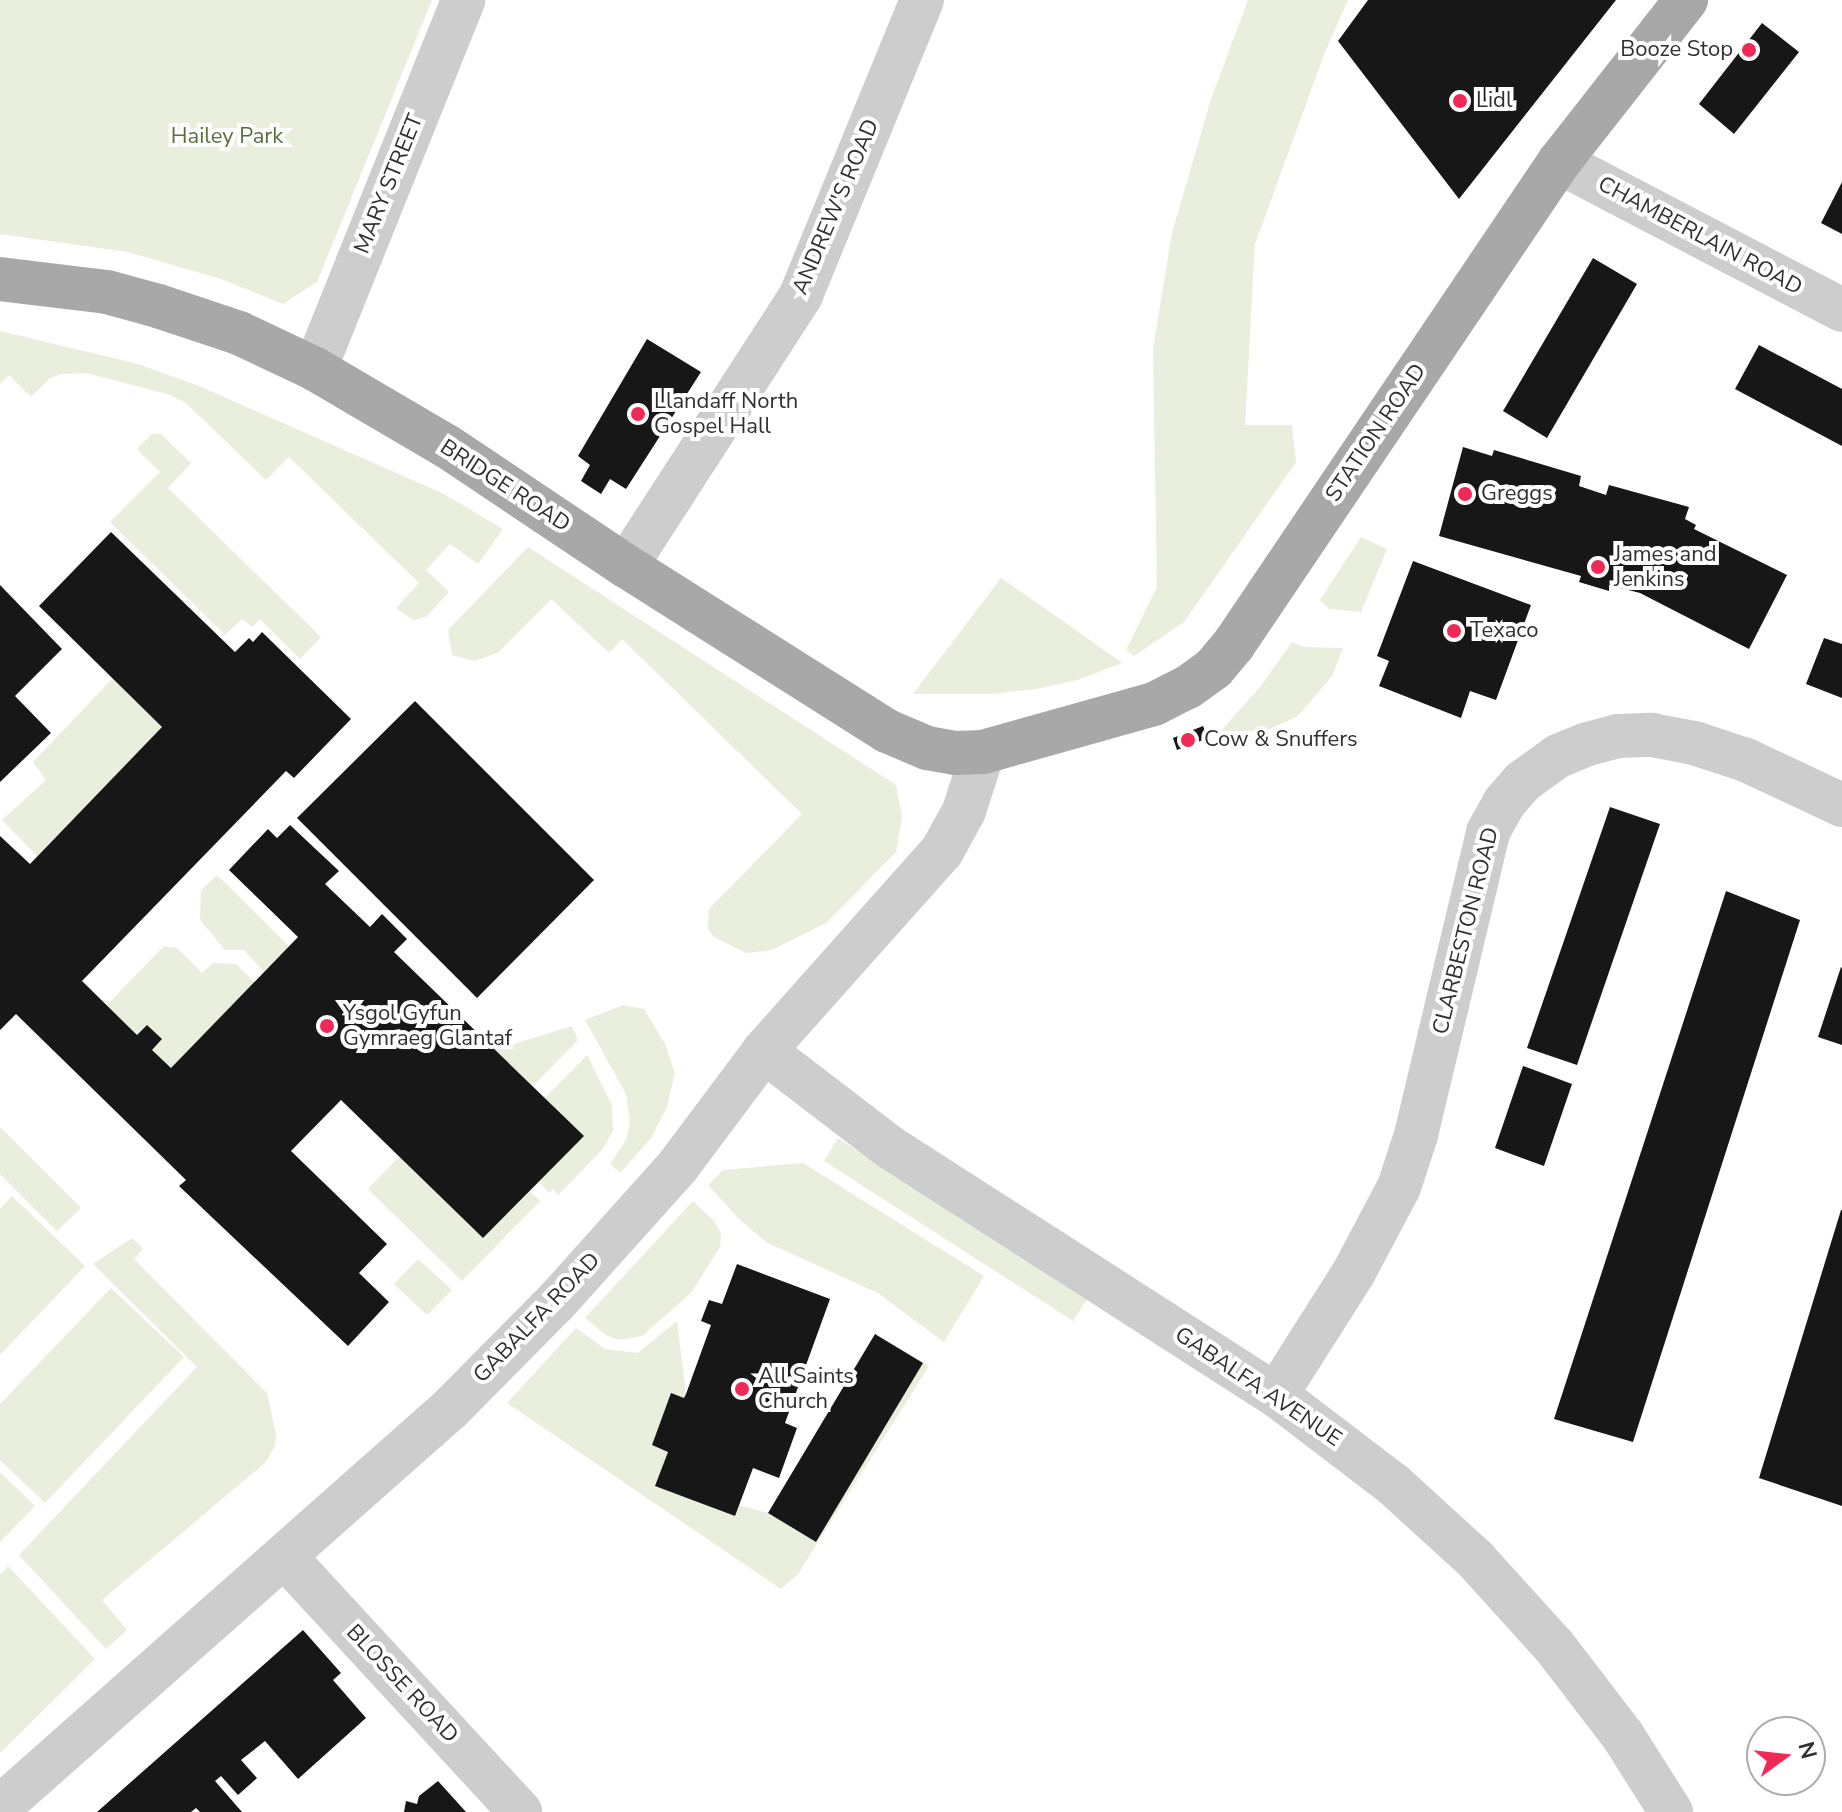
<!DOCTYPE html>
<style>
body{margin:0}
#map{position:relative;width:1842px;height:1812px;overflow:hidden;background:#fff;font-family:"Nunito Sans",sans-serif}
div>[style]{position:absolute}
.green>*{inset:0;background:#e9eedd}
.building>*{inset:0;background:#171717}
.minor>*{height:44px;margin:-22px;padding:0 22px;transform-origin:22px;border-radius:22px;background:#cdcdcd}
.tertiary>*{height:44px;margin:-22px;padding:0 22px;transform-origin:22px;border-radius:22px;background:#cdcdcd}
.primary>*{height:44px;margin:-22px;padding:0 22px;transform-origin:22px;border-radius:22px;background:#a8a8a8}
.dots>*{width:22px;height:22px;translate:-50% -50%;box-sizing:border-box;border:4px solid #fff;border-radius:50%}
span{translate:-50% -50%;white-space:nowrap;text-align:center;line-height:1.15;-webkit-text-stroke:8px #fff;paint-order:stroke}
.poi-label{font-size:22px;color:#303030}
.right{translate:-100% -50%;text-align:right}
.left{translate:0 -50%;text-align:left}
.park-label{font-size:22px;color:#5b6f3a}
.street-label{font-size:22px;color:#303030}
.north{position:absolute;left:1746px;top:1716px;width:80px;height:80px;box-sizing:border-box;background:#fff;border:2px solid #acacac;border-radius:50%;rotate:75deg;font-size:22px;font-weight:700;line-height:32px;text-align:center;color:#303030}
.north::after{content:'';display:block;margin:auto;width:28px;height:36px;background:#f02956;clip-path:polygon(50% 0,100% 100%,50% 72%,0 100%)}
</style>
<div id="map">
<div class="green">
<i style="clip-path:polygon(0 0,432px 0,317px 282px,283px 304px,221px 279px,128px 252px,0 234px)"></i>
<i style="clip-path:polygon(1248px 0,1348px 0,1325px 52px,1255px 244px,1245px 425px,1292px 425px,1296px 462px,1184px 622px,1134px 656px,1126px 650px,1157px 587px,1153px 348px,1172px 233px,1211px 99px)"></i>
<i style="clip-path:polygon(0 331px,138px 364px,199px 386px,444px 494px,503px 529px,478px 564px,450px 544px,426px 570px,449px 592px,426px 617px,413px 620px,396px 608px,419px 583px,289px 457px,266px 480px,186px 403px,167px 394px,86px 373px,62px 374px,50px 378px,31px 397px,9px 375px,0 384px)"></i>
<i style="clip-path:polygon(152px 434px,161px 434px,191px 463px,168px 488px,321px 637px,300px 659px,260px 619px,252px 627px,242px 619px,225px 635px,110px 522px,160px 472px,137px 449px)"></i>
<i style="clip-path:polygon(1361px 537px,1387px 549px,1361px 612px,1329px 609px,1320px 600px)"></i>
<i style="clip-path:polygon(528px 547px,896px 785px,902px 817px,896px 852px,826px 923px,772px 950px,746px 953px,714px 937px,708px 929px,709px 909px,802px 814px,622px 639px,609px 653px,551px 599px,499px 652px,475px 661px,452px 655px,448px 630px)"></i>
<i style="clip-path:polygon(1001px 578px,1053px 614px,1122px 663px,1077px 680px,1036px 689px,991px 694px,913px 694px)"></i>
<i style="clip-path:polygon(1292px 642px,1304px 647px,1343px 648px,1332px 676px,1298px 716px,1251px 738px,1221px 745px,1220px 732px,1260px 687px)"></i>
<i style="clip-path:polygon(113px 678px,162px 727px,37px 856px,2px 820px,46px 780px,33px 762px)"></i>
<i style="clip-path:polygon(217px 875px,289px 946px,264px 972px,244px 950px,225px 950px,200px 920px,201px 890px)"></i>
<i style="clip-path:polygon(164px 946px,177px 948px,202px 973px,213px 963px,236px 964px,254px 982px,171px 1068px,152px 1050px,161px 1039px,148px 1025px,137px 1035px,107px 1005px)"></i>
<i style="clip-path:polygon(623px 1005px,644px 1009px,665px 1044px,675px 1073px,667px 1107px,651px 1138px,620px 1173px,610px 1164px,626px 1140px,630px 1123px,626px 1094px,585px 1020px)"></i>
<i style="clip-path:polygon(572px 1026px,578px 1040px,533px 1086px,490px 1045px,510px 1045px)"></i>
<i style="clip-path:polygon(587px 1055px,612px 1105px,613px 1131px,602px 1150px,558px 1195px,553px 1189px,549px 1193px,539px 1182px,583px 1136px,545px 1098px)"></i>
<i style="clip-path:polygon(0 1127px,81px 1208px,57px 1231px,0 1174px)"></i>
<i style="clip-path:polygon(838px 1138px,1087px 1299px,1073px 1321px,824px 1161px)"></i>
<i style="clip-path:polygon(399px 1157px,483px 1238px,530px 1191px,540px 1201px,462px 1281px,368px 1189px)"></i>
<i style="clip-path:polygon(803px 1163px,984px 1276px,944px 1342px,878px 1293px,766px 1242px,739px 1219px,708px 1185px,723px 1170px)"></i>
<i style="clip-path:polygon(12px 1196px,85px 1266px,0 1355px,0 1209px)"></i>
<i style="clip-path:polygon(693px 1201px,714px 1221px,721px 1233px,720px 1247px,691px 1293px,642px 1336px,619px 1340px,606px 1335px,585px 1318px)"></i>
<i style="clip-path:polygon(132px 1238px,143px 1249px,134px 1259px,267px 1393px,276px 1434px,275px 1446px,265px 1463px,102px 1600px,127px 1630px,106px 1649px,19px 1555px,197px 1367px,93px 1264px)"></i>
<i style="clip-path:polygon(418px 1259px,452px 1290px,427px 1315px,394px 1284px)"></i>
<i style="clip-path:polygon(111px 1288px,184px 1357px,45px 1503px,0 1460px,0 1404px)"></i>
<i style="clip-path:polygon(677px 1321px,686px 1394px,652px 1445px,668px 1452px,656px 1486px,734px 1516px,739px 1505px,768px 1513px,815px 1542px,923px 1363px,929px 1366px,798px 1574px,781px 1589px,507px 1403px,576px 1328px,605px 1349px,638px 1353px)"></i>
<i style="clip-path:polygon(0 1472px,35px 1506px,0 1542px)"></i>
<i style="clip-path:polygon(8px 1566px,95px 1659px,0 1753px,0 1575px)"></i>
</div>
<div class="building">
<i style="clip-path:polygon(1368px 0,1616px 0,1459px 199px,1338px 41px)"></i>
<i style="clip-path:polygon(1762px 23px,1799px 52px,1734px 134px,1699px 104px)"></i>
<i style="clip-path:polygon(1842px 182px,1842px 234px,1821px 223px)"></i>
<i style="clip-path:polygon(1593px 258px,1637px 284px,1547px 438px,1503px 411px)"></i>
<i style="clip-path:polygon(647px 339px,701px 372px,626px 489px,610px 479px,601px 494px,581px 481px,590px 465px,578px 456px)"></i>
<i style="clip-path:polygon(1759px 345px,1842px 389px,1842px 446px,1735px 389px)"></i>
<i style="clip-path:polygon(1463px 447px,1492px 456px,1494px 450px,1581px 476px,1579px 486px,1606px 495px,1609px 485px,1689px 507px,1685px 519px,1696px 525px,1694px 529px,1787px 575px,1749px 649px,1640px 593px,1609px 585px,1609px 591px,1579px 582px,1581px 576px,1439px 536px)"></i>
<i style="clip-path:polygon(111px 532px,235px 652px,249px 638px,253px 642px,262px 632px,351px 719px,294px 778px,286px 771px,82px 981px,137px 1035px,147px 1025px,162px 1039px,152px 1050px,171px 1068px,298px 937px,229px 870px,268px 829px,277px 838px,290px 825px,339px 871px,325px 884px,370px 927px,382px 914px,407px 939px,394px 952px,584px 1136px,483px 1238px,341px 1100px,291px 1151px,387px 1244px,359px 1273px,389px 1302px,348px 1346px,179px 1186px,186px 1180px,16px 1014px,0 1030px,0 836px,30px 864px,162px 727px,39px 606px)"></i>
<i style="clip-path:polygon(1413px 561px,1531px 605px,1496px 700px,1470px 691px,1461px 718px,1379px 686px,1389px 661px,1377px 656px)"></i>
<i style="clip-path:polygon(0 585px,62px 649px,15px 696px,51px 733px,0 782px)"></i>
<i style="clip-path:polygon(1824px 638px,1842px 644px,1842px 698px,1806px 684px)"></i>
<i style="clip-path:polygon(415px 701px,594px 880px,477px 998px,297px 818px)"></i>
<i style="clip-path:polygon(1203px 726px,1208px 738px,1177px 750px,1173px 738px)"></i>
<i style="clip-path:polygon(1610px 807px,1660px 824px,1577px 1065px,1527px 1048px)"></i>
<i style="clip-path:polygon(1726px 891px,1800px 920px,1633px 1442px,1554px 1419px)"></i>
<i style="clip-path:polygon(1841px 967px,1842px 968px,1842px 1045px,1818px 1037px)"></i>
<i style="clip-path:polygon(1523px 1066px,1572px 1084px,1544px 1166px,1495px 1148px)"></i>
<i style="clip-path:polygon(1841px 1210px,1842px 1210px,1842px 1506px,1759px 1478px)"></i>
<i style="clip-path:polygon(737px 1264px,830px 1299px,785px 1423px,797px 1428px,779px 1478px,753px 1468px,735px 1516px,655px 1486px,668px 1452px,652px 1445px,671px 1393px,684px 1398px,686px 1394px,711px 1325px,701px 1321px,709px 1300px,722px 1304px)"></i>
<i style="clip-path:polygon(875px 1334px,923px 1363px,816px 1542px,768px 1513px)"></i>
<i style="clip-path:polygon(303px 1630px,341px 1673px,333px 1680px,366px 1718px,298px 1779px,265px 1741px,241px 1760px,257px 1778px,238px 1795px,221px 1776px,215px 1781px,242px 1812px,200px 1812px,196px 1808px,191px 1812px,97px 1812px)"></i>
<i style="clip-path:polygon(438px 1781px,466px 1812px,404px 1812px,406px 1801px,417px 1804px,419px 1796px)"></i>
</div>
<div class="minor">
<i style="left:1559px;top:162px;width:319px;rotate:27.6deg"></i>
<i style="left:315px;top:369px;width:398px;rotate:-68.1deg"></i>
<i style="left:626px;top:566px;width:323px;rotate:-57.1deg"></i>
<i style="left:801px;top:295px;width:319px;rotate:-67.7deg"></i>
<i style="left:1276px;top:1395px;width:146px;rotate:-57.6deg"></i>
<i style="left:1354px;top:1272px;width:96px;rotate:-62.1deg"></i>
<i style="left:1399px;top:1187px;width:55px;rotate:-71.9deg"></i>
<i style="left:1416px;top:1135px;width:311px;rotate:-76.6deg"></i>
<i style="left:1488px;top:832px;width:33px;rotate:-61deg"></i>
<i style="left:1504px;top:803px;width:28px;rotate:-49deg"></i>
<i style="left:1522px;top:782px;width:44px;rotate:-35.8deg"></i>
<i style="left:1558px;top:756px;width:32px;rotate:-22deg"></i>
<i style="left:1588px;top:744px;width:31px;rotate:-15deg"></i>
<i style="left:1618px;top:736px;width:34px;rotate:-2deg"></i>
<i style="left:1652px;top:735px;width:43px;rotate:10.8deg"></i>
<i style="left:1694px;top:743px;width:55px;rotate:18.1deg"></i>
<i style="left:1746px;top:760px;width:106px;rotate:25.1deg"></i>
<i style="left:285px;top:1557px;width:347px;rotate:47.3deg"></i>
<i style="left:0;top:1807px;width:601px;rotate:-41.49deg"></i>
<i style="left:450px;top:1409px;width:152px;rotate:-45.3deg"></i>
<i style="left:557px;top:1301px;width:181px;rotate:-48.1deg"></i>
<i style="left:678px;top:1166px;width:144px;rotate:-53.2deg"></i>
</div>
<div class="tertiary">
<i style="left:983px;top:752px;width:62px;rotate:107.9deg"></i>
<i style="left:964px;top:811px;width:46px;rotate:118.8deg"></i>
<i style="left:942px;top:851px;width:268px;rotate:131.7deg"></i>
<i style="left:764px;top:1051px;width:160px;rotate:37.4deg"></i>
<i style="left:891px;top:1148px;width:457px;rotate:32.7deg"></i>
<i style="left:1276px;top:1395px;width:148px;rotate:37.3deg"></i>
<i style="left:1394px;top:1485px;width:111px;rotate:42.4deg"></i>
<i style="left:1476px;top:1560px;width:116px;rotate:47.8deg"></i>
<i style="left:1554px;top:1646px;width:113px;rotate:52.5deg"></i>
<i style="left:1623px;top:1736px;width:90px;rotate:57.7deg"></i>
</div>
<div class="primary">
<i style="left:0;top:279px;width:108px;rotate:6.9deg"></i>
<i style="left:107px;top:292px;width:53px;rotate:15.4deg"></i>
<i style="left:158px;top:306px;width:85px;rotate:18.4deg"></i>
<i style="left:239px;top:333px;width:84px;rotate:25.3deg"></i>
<i style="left:315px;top:369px;width:154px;rotate:30.4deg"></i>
<i style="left:448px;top:447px;width:214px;rotate:33.8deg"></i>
<i style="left:626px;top:566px;width:309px;rotate:32.3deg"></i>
<i style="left:887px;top:731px;width:43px;rotate:23deg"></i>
<i style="left:927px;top:748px;width:28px;rotate:10deg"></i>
<i style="left:955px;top:753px;width:28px;rotate:-2deg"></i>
<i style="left:983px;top:752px;width:178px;rotate:-15.7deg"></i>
<i style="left:1154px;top:704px;width:38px;rotate:-27deg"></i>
<i style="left:1188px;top:687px;width:32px;rotate:-36deg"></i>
<i style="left:1214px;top:668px;width:31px;rotate:-50deg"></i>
<i style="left:1234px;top:644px;width:581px;rotate:-56.01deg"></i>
<i style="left:1559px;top:162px;width:206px;rotate:-51.9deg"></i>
</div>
<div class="dots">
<i style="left:1749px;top:50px;background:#f02956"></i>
<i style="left:1460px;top:101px;background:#f02956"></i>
<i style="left:638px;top:414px;background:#f02956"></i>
<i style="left:1465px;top:494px;background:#f02956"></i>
<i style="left:1598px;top:567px;background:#f02956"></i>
<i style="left:1454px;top:631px;background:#f02956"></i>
<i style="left:1188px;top:740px;background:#f02956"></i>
<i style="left:327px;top:1026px;background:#f02956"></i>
<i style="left:742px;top:1389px;background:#f02956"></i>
</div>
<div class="poi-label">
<span class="right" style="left:1733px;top:50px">Booze Stop</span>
<span class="left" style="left:1476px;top:101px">Lidl</span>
<span class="left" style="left:654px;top:414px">Llandaff North<br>Gospel Hall</span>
<span class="left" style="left:1481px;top:494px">Greggs</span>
<span class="left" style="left:1614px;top:567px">James and<br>Jenkins</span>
<span class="left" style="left:1470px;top:631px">Texaco</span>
<span class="left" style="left:1204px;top:740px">Cow &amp; Snuffers</span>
<span class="left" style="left:343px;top:1026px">Ysgol Gyfun<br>Gymraeg Glantaf</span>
<span class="left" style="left:758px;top:1389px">All Saints<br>Church</span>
</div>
<div class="park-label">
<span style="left:227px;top:137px">Hailey Park</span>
</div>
<div class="street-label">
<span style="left:389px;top:184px;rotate:-68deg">MARY STREET</span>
<span style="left:836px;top:207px;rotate:-67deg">ANDREW'S ROAD</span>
<span style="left:1700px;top:236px;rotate:28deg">CHAMBERLAIN ROAD</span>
<span style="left:1376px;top:433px;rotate:-56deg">STATION ROAD</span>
<span style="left:505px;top:486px;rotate:33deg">BRIDGE ROAD</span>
<span style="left:1466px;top:931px;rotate:-76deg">CLARBESTON ROAD</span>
<span style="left:537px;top:1318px;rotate:-46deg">GABALFA ROAD</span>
<span style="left:1258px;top:1387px;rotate:34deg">GABALFA AVENUE</span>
<span style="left:402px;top:1684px;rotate:47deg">BLOSSE ROAD</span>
</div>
<div class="north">N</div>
</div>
